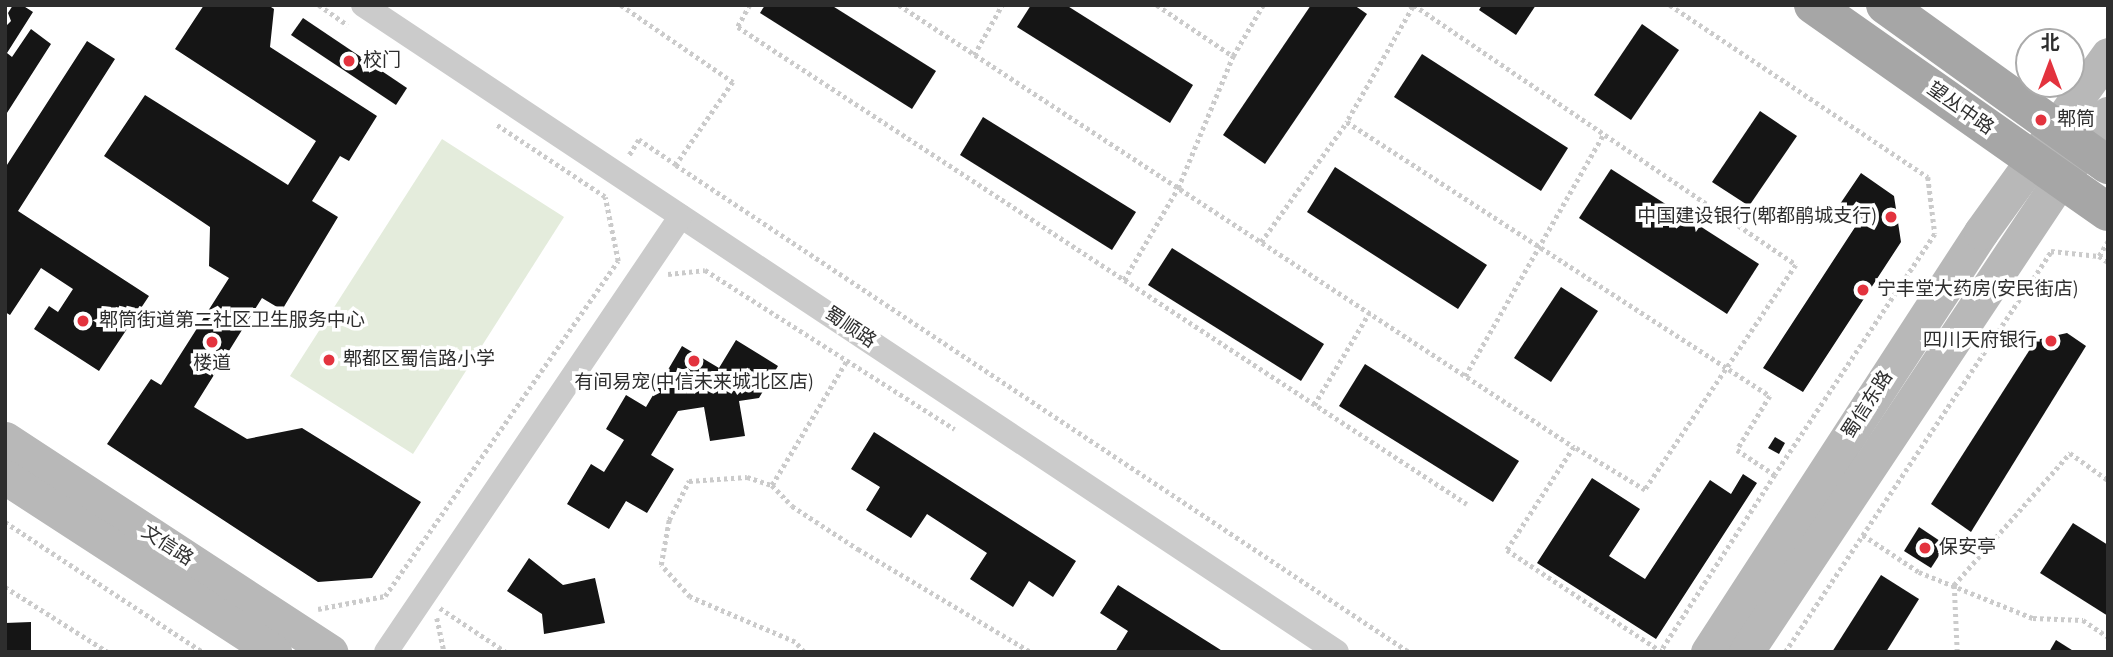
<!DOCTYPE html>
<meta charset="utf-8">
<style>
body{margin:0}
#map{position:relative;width:2113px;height:657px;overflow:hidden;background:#fff;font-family:"Source Sans 3","Noto Sans SC",sans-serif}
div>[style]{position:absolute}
.green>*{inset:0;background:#e4ecdc}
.building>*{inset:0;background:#151515}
.path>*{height:4.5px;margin-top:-2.25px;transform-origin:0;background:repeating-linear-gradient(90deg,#cbcbcb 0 3.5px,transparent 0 7px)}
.minor>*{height:24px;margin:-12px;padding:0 12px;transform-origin:12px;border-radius:12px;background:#cbcbcb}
.secondary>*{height:35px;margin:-17.5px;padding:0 17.5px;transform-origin:17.5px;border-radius:17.5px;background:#b8b8b8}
.primary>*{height:38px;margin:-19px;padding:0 19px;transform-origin:19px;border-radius:19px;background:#a6a6a6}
.dots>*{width:19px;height:19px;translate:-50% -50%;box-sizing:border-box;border:4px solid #fff;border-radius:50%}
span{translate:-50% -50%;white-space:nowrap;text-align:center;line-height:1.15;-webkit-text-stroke:7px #fff;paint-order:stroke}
.poi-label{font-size:19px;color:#2e2e2e}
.left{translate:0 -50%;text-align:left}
.right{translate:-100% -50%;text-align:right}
.street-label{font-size:19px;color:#2e2e2e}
.frame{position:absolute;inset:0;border:7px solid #2e2e2e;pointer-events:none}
.north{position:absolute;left:2015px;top:28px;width:70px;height:70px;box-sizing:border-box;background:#fff;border:2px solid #ababab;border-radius:50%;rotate:0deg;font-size:19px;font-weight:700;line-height:28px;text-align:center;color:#2e2e2e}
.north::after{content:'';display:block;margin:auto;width:24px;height:32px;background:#e3333e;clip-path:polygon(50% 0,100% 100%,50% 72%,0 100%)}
</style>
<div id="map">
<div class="green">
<i style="clip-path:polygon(442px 139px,564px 217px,413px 454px,290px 376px)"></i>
</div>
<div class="building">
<i style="clip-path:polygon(13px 5px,22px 5px,33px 12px,7px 53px,12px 57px,31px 29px,51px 44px,5px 116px,5px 27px,11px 21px,8px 13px)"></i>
<i style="clip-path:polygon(204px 5px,268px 5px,274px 9px,270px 47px,377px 116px,349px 161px,340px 156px,312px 201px,338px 217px,282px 310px,262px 298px,194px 407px,247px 439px,302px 428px,421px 502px,372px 578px,318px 582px,107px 444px,151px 379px,161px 385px,229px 278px,209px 266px,210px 227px,104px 156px,145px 95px,288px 185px,316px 141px,175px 49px)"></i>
<i style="clip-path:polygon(765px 5px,831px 5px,936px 71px,912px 109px,760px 13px)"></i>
<i style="clip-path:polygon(1031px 5px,1066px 5px,1193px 85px,1170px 123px,1017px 27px)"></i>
<i style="clip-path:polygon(1311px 5px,1354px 5px,1367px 14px,1265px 164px,1223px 135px)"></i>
<i style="clip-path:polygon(1482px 5px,1536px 5px,1516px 35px,1479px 10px)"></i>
<i style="clip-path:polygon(303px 18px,407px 88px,396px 105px,291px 35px)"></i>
<i style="clip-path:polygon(1642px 24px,1679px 50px,1631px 120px,1594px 95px)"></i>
<i style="clip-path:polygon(87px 41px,115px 59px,18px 211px,149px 296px,99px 371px,34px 329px,49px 306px,58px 312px,73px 289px,41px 268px,10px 315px,5px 312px,5px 168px)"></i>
<i style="clip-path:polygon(1422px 54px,1568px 148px,1541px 191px,1394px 97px)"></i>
<i style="clip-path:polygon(1760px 111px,1797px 136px,1749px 206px,1712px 182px)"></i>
<i style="clip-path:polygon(983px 117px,1136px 212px,1112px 250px,960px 155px)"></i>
<i style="clip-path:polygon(1335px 167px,1487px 265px,1458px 309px,1307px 212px)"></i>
<i style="clip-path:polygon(1611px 169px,1759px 264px,1727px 314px,1579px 218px)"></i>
<i style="clip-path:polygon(1861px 173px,1894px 196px,1901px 242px,1803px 392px,1763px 368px,1861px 218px,1840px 204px)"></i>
<i style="clip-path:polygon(1172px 248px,1324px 344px,1301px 381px,1148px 285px)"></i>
<i style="clip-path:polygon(1561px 287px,1598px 311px,1551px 382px,1514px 358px)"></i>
<i style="clip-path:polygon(2067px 333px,2086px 346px,1971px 532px,1931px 504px,2036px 340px)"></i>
<i style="clip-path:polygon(736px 340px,778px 366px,759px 398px,739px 401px,745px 436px,710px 441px,704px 407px,678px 411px,651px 455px,674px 469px,647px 513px,626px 501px,609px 529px,567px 504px,591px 464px,604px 472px,624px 440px,606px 429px,626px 395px,646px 407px,682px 346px,719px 368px)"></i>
<i style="clip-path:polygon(1365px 364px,1519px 461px,1493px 502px,1339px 406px)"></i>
<i style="clip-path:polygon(874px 432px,1076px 561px,1053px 597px,1029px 581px,1013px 607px,970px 579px,987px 553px,927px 514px,911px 538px,866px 510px,880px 487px,851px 469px)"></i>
<i style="clip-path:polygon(1775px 437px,1785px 443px,1779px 454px,1768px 448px)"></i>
<i style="clip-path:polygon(1743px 474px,1757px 483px,1656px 639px,1537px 563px,1592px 478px,1640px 509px,1609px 556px,1645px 579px,1710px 480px,1731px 494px)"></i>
<i style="clip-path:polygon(2073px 523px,2108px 545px,2108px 616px,2040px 573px)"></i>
<i style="clip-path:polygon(1919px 527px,1946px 545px,1931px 568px,1904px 551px)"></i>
<i style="clip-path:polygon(529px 558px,563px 585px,595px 578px,605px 623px,544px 634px,542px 614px,507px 591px)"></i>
<i style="clip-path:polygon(1881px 575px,1919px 599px,1886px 652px,1832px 652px)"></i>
<i style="clip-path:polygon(1118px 585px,1224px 652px,1115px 652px,1128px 631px,1100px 613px)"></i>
<i style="clip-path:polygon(31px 622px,31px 652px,5px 652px,5px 623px)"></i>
<i style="clip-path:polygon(2056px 640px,2075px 652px,2049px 652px)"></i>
</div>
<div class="path">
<i style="left:319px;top:5px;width:35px;rotate:35deg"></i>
<i style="left:621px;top:5px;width:136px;rotate:34.5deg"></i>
<i style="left:733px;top:82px;width:101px;rotate:124.5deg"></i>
<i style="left:676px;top:165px;width:45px;rotate:-146deg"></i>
<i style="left:639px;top:140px;width:19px;rotate:122deg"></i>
<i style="left:750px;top:5px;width:25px;rotate:119deg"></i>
<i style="left:738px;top:27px;width:871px;rotate:33.2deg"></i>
<i style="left:899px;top:5px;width:807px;rotate:33.22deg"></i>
<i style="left:1574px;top:447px;width:123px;rotate:123deg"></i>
<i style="left:1507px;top:550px;width:184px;rotate:33.3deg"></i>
<i style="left:1157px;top:5px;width:92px;rotate:33.9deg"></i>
<i style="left:1233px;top:56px;width:59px;rotate:-59.5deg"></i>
<i style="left:1410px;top:5px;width:4px;rotate:34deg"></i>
<i style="left:1413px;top:7px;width:133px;rotate:119.9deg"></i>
<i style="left:1347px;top:122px;width:504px;rotate:32.93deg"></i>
<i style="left:1770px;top:396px;width:63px;rotate:121.4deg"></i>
<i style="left:1737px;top:450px;width:45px;rotate:33.3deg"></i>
<i style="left:1775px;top:475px;width:210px;rotate:122.9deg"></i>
<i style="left:1414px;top:5px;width:462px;rotate:34.2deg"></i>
<i style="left:1796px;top:265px;width:271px;rotate:123.9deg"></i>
<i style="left:1645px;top:490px;width:83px;rotate:-148.8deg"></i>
<i style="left:1670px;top:5px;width:310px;rotate:33.7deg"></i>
<i style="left:1928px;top:177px;width:57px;rotate:83deg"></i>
<i style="left:1935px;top:234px;width:289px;rotate:123.6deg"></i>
<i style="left:974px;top:55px;width:57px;rotate:-60.8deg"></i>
<i style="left:676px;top:165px;width:880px;rotate:33.6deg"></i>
<i style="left:1261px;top:242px;width:148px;rotate:-54.4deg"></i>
<i style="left:2099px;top:256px;width:17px;rotate:-59deg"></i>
<i style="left:668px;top:274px;width:37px;rotate:-6deg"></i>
<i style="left:705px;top:270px;width:296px;rotate:32.5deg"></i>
<i style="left:1124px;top:280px;width:107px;rotate:-59.6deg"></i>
<i style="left:1178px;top:188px;width:143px;rotate:-67.4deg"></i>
<i style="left:1465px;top:376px;width:278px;rotate:-60.2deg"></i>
<i style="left:1314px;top:405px;width:107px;rotate:-59.1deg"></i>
<i style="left:772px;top:485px;width:146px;rotate:-59deg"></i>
<i style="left:5px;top:522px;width:237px;rotate:33.3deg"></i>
<i style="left:1863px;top:535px;width:67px;rotate:33.5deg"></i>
<i style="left:1919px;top:572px;width:123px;rotate:22deg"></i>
<i style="left:2033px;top:618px;width:50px;rotate:2.3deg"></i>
<i style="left:2083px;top:620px;width:30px;rotate:34deg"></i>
<i style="left:5px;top:587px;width:122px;rotate:32.3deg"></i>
<i style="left:440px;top:608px;width:79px;rotate:33.7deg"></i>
<i style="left:318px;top:609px;width:68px;rotate:-11deg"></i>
<i style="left:385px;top:596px;width:408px;rotate:-55.2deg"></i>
<i style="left:618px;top:261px;width:65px;rotate:-101.5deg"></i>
<i style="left:605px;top:197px;width:132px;rotate:-146.4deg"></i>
<i style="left:437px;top:618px;width:35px;rotate:78deg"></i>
<i style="left:804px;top:652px;width:13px;rotate:-132deg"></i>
<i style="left:795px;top:642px;width:114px;rotate:-156.8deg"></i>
<i style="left:690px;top:597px;width:43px;rotate:-132.2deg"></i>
<i style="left:661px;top:565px;width:46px;rotate:-79.9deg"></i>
<i style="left:669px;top:520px;width:44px;rotate:-62.9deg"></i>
<i style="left:689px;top:481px;width:58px;rotate:-3.9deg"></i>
<i style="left:747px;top:477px;width:26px;rotate:18deg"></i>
<i style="left:772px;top:485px;width:29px;rotate:46deg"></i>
<i style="left:792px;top:506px;width:79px;rotate:33.1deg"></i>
<i style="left:858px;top:549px;width:201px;rotate:30.8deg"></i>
<i style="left:1785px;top:652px;width:481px;rotate:-56.4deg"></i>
<i style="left:2051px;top:251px;width:48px;rotate:5.9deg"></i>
<i style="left:2099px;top:256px;width:11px;rotate:34deg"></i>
<i style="left:1957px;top:652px;width:67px;rotate:-92.6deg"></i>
<i style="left:1954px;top:585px;width:176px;rotate:-48.7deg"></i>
<i style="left:2070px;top:453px;width:47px;rotate:35.4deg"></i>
</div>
<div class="minor">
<i style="left:363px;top:5px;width:1169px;rotate:33.59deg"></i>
<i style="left:386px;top:652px;width:526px;rotate:-55.92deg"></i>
</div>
<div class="secondary">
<i style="left:5px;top:439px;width:389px;rotate:33.2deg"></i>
<i style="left:5px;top:477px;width:321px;rotate:33deg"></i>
<i style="left:1708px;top:652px;width:501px;rotate:-56.98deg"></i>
<i style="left:1981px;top:232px;width:218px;rotate:-54.3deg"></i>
<i style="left:1746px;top:652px;width:567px;rotate:-56.37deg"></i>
<i style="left:2060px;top:180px;width:82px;rotate:-54deg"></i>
</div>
<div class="primary">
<i style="left:1813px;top:5px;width:360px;rotate:35.1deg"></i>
<i style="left:1885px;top:5px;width:274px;rotate:35.7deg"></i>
</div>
<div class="dots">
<i style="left:349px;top:61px;background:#e3333e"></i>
<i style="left:2041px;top:120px;background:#e3333e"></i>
<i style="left:1891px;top:217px;background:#e3333e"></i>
<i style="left:1863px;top:290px;background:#e3333e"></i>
<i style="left:83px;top:321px;background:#e3333e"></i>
<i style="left:2051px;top:341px;background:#e3333e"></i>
<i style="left:212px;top:342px;background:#e3333e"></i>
<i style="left:329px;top:360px;background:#e3333e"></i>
<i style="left:694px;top:361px;background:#e3333e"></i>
<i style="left:1925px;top:548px;background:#e3333e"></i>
</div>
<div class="poi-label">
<span class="left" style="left:363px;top:61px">校门</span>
<span class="left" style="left:2057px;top:120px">郫筒</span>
<span class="right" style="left:1877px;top:217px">中国建设银行(郫都鹃城支行)</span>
<span class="left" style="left:1877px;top:290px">宁丰堂大药房(安民街店)</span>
<span class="left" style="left:99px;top:321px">郫筒街道第二社区卫生服务中心</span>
<span class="right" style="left:2037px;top:341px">四川天府银行</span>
<span class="left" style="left:343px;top:360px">郫都区蜀信路小学</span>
<span style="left:212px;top:364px">楼道</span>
<span style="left:694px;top:383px">有间易宠(中信未来城北区店)</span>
<span class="left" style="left:1939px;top:548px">保安亭</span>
</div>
<div class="street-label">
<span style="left:1960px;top:109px;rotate:35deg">望丛中路</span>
<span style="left:850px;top:328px;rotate:34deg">蜀顺路</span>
<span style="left:1868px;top:405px;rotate:-57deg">蜀信东路</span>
<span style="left:167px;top:546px;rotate:33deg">文信路</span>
</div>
<div class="frame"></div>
<div class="north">北</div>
</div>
